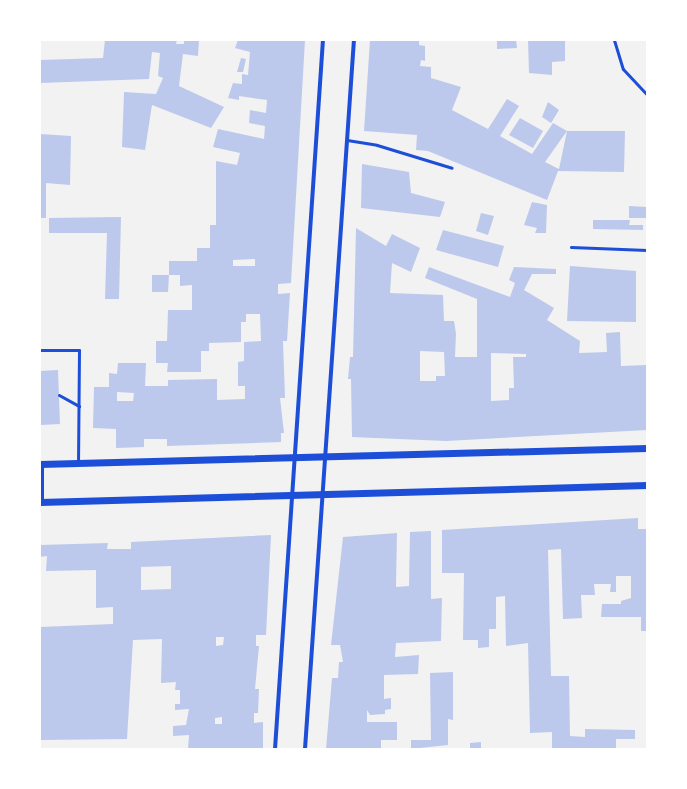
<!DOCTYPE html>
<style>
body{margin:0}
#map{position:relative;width:687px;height:789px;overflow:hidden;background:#f2f2f2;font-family:"Libre Baskerville",serif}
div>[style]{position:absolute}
.building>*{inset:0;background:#bdc9ec}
.service>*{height:3px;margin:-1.5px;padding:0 1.5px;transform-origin:1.5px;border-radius:1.5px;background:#1d4ed8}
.minor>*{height:4px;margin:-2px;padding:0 2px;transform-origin:2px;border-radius:2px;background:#1d4ed8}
.tertiary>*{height:7px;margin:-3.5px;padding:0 3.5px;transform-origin:3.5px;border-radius:3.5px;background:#1d4ed8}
span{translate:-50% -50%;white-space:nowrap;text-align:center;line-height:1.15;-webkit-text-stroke:3.5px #fff;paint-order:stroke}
.frame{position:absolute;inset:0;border:41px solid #fff;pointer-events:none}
</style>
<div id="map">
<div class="building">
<i style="clip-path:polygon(105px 40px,177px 40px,176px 44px,184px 44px,184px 40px,199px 40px,198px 56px,183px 54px,179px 86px,224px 107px,211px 128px,152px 105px,145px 150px,122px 147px,124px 92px,156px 94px,163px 78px,158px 76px,160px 53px,152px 52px,149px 79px,40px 83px,40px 60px,103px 58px)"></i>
<i style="clip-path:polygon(evenodd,238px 40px,305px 40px,291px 283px,278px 284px,278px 294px,290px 293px,287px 341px,283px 341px,285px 398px,280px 398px,284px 433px,281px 433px,281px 442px,167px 446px,167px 439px,144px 439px,144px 447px,116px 448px,116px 429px,93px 428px,94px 387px,109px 387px,109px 373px,117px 374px,118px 363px,146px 363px,145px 386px,168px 386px,168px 380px,217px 379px,217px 400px,245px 399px,245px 386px,238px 386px,238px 362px,244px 361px,244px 342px,261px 341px,260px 314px,246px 314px,246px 322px,241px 322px,241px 342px,209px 343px,209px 351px,201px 351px,201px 372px,167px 372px,168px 363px,156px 363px,156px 341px,167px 341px,168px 310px,192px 310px,192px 285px,180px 286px,180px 275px,169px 275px,169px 261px,197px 261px,197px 248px,210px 248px,210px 225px,216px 225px,216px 161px,237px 165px,240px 153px,213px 147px,218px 129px,264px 139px,265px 126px,249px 123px,250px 110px,266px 113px,267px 100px,239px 96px,239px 100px,228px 98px,233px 83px,242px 84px,242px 74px,248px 75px,250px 52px,235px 48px,238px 40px,255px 259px,255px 266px,233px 266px,233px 260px,255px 259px,238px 40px,117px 392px,134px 393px,133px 401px,117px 401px,117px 392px)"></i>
<i style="clip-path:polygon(evenodd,370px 40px,419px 40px,419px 45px,425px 46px,425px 61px,421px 60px,420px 66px,431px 67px,431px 78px,461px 87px,452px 110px,488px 129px,507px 99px,519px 106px,500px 136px,532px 154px,553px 123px,567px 131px,625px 131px,624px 172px,558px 171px,547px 200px,428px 151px,416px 150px,417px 135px,364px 131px,370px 40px,567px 131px,559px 169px,545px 162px,567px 131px)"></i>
<i style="clip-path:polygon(497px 40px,516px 40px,517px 48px,497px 49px)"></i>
<i style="clip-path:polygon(528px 40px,565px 40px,565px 61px,552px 62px,552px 75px,529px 73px)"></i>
<i style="clip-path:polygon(241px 58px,246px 59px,243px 72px,237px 72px)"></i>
<i style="clip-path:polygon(548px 102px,559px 110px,551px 123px,542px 117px)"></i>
<i style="clip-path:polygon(520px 118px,543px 131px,533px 148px,509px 135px)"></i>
<i style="clip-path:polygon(40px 134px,71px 136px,70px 185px,46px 183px,46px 218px,40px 218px)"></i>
<i style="clip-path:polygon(362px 164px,409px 172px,411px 193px,445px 202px,440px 217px,361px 208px)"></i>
<i style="clip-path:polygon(532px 202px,547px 205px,546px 233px,535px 233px,537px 228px,524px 225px)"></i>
<i style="clip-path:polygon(629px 206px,647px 207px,647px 218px,629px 218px)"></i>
<i style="clip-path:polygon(481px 213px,494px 216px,488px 235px,476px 231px)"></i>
<i style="clip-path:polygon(121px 217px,119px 299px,105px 299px,107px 233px,49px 233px,49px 218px)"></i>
<i style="clip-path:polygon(593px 220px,630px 220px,629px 225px,643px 225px,643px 230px,593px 229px)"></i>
<i style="clip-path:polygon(evenodd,356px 228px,386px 246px,392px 234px,420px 248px,411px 272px,392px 263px,390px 293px,443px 295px,444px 321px,454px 321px,456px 334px,455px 357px,477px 357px,477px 299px,425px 278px,429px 267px,510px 297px,515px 283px,509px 280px,514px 267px,556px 269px,556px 274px,532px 274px,524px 290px,554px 308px,547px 320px,580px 341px,579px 353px,607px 352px,606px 333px,620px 332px,621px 366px,647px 365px,647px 430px,446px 441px,352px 437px,351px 379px,348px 379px,350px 357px,353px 357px,356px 228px,420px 351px,444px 352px,445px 376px,436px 376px,436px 381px,420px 381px,420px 351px,356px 228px,491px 353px,526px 354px,526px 357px,513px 357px,514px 388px,509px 388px,509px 400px,491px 401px,491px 353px)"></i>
<i style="clip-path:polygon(443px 230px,504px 246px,498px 267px,436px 250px)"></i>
<i style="clip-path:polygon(570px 266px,636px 271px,636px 322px,567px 321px)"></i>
<i style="clip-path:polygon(152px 275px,169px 275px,168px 292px,152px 292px)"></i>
<i style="clip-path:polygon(58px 370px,60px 424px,40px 425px,40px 371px)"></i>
<i style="clip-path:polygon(638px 518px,638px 529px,647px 529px,647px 631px,641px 631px,641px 617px,601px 617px,602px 604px,621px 604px,621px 601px,631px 598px,631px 576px,616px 576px,616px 592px,610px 592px,611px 584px,594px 584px,595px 595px,581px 595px,582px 618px,563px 619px,561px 549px,548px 550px,551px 676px,569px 676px,570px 736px,585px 737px,585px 729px,635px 730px,635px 739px,616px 739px,616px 749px,552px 749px,552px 732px,530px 733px,528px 643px,506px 646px,505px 596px,496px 597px,496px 629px,489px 629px,489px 647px,478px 648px,478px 640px,463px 640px,464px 573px,442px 573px,442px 530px)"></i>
<i style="clip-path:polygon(431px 531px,431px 599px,442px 598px,441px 641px,396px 643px,395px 657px,419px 655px,418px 674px,384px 675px,384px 699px,391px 698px,391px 709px,385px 710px,385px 714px,370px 715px,367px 710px,367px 722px,397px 722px,397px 740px,381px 740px,381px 749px,326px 749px,332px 678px,338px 678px,339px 662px,343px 662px,340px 645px,331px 645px,343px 537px,397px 533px,396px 587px,409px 586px,410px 532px)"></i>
<i style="clip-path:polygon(evenodd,271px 535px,266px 635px,256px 635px,256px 646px,259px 646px,255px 689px,259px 689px,258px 713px,254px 713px,254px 723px,263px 722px,263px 749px,188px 749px,189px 735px,173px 736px,173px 726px,186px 725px,189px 709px,175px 710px,175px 704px,180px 704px,180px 690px,175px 690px,176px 682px,161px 683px,162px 639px,133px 640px,127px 739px,40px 740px,40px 627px,113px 624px,113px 607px,96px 608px,96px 570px,46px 571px,47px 556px,40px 557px,40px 545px,108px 543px,107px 549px,131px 549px,131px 542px,271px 535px,171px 566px,171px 589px,141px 590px,141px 567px,171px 566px,271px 535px,216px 637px,224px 637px,223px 645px,216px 646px,216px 637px,271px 535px,222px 717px,222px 724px,215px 724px,215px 718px,222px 717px)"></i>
<i style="clip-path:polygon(453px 672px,453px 720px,448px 719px,448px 745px,411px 749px,411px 740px,431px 740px,430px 673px)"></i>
<i style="clip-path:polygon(481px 742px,481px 749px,470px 749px,470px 743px)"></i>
</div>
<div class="service">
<i style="left:614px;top:40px;width:30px;rotate:73deg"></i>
<i style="left:623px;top:69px;width:35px;rotate:47deg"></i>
<i style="left:347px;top:140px;width:30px;rotate:9deg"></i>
<i style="left:377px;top:145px;width:78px;rotate:17deg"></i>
<i style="left:571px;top:247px;width:76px;rotate:2.3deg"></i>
<i style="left:40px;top:350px;width:39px"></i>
<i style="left:79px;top:350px;width:113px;rotate:90.5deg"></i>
<i style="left:59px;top:395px;width:23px;rotate:29deg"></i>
</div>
<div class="minor">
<i style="left:42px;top:502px;width:39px;rotate:-90deg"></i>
<i style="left:275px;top:749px;width:711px;rotate:-86.13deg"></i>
<i style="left:305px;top:749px;width:711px;rotate:-86.05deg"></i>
</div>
<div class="tertiary">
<i style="left:40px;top:464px;width:607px;rotate:-1.51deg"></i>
<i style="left:40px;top:502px;width:607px;rotate:-1.6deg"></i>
</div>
<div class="frame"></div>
</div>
